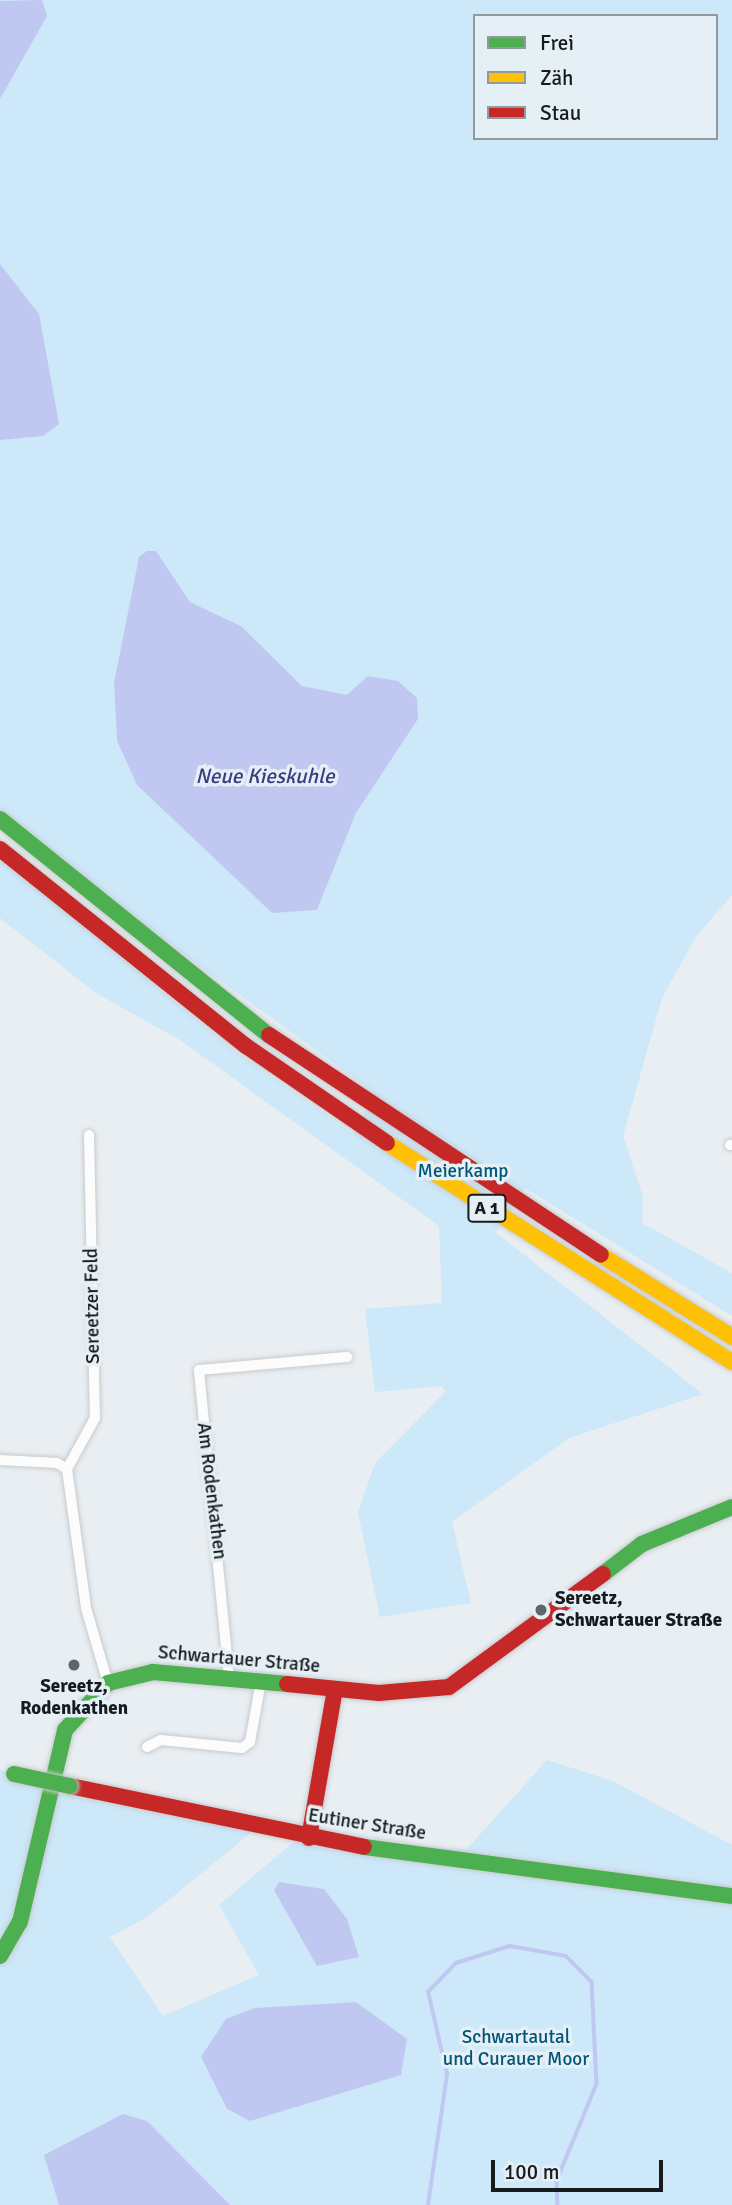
<!DOCTYPE html>
<meta charset="utf-8">
<style>
body{margin:0}
#map{position:relative;width:732px;height:2205px;overflow:hidden;background:#e9eef2;font-family:Signika,sans-serif}
div>[style]{position:absolute}
.green>*{inset:0;background:#cce8f9}
.water>*{inset:0;background:#c0c8f1}
.stream>*{height:3.5px;margin:-1.75px;padding:0 1.75px;transform-origin:1.75px;border-radius:1.75px;background:#c0c8f1}
.roads{filter:drop-shadow(0 0 2px #c7cbce) drop-shadow(0 0 2px #c7cbce)}
.street>*{height:10px;margin:-5px;padding:0 5px;transform-origin:5px;border-radius:5px;background:#fcfcfd}
.fast>*{height:16px;margin:-8px;padding:0 8px;transform-origin:8px;border-radius:8px;background:#4caf50}
.slow>*{height:16px;margin:-8px;padding:0 8px;transform-origin:8px;border-radius:8px;background:#ffc107}
.jam>*{height:16px;margin:-8px;padding:0 8px;transform-origin:8px;border-radius:8px;background:#c62828}
.bridges{filter:drop-shadow(0 0 2px #c7cbce) drop-shadow(0 0 2px #c7cbce)}
.fast-bridge>*{height:16px;margin:-8px;padding:0 8px;transform-origin:8px;border-radius:8px;background:#4caf50}
.dots>*{width:19px;height:19px;translate:-50% -50%;box-sizing:border-box;border:4px solid #e5eff6;border-radius:50%}
span{translate:-50% -50%;white-space:nowrap;text-align:center;line-height:1.15;-webkit-text-stroke:7px #e5eff6;paint-order:stroke}
.shield-label span{padding:2px 5px;background:#e5eff6;border:2px solid;border-radius:5px;-webkit-text-stroke-width:0}
.shield-label{font-size:18px;color:#181b1d;font-weight:700}
.park-label{font-size:19px;color:#005578}
.street-label{font-size:19px;color:#181b1d}
.poi-label{font-size:19px;color:#181b1d;font-weight:700}
.left{translate:0 -50%;text-align:left}
.water-label{font-size:21px;color:#3a3d81;font-style:italic}
.legend{position:absolute;left:473px;top:14px;width:245px;height:126px;box-sizing:border-box;background:#e5eff6;border:2px solid #939a9f;margin:0;padding:9px 12px;list-style:none;font-size:21px;color:#181b1d}
.legend li{display:flex;align-items:center;gap:14px;height:35px}
.legend b{width:35px;border:2px solid #939a9f}
.scale{position:absolute;left:491px;top:2160px;width:172px;height:32px;box-sizing:border-box;border:4px solid #181b1d;border-top:0;padding-left:9px;font-size:21px;line-height:24px;white-space:nowrap;color:#181b1d;-webkit-text-stroke:5px #e5eff6;paint-order:stroke}
</style>
<div id="map">
<div class="green">
<i style="clip-path:polygon(evenodd,0 0,732px 0,732px 895px,695px 938px,662px 998px,623px 1136px,643px 1197px,642px 1223px,732px 1273px,732px 1316px,525px 1188px,496px 1233px,703px 1394px,569px 1438px,452px 1522px,471px 1603px,380px 1617px,358px 1513px,375px 1463px,445px 1392px,442px 1386px,375px 1392px,365px 1309px,442px 1303px,439px 1226px,180px 1040px,96px 993px,0 918px,0 858px,236px 1052px,353px 1134px,375px 1093px,131px 916px,0 809px,0 0,475px 16px,716px 16px,716px 138px,475px 138px,475px 16px,0 0,156px 551px,190px 602px,241px 626px,302px 686px,418px 719px,356px 813px,317px 910px,272px 912px,137px 785px,117px 741px,114px 683px,156px 551px)"></i>
<i style="clip-path:polygon(547px 1760px,613px 1781px,732px 1845px,732px 2205px,0 2205px,0 1770px,258px 1827px,149px 1916px,110px 1937px,163px 2016px,259px 1975px,219px 1905px,302px 1835px,466px 1850px)"></i>
</div>
<div class="water">
<i style="clip-path:polygon(42px 0,47px 16px,0 99px,0 1px)"></i>
<i style="clip-path:polygon(0 264px,39px 314px,59px 424px,43px 436px,0 440px)"></i>
<i style="clip-path:polygon(147px 551px,156px 551px,190px 602px,241px 626px,302px 686px,347px 695px,368px 676px,398px 681px,417px 698px,418px 719px,356px 813px,317px 910px,272px 913px,137px 785px,117px 741px,114px 683px,139px 557px)"></i>
<i style="clip-path:polygon(279px 1882px,324px 1889px,347px 1919px,359px 1957px,317px 1966px,274px 1890px)"></i>
<i style="clip-path:polygon(356px 2002px,407px 2039px,401px 2075px,250px 2121px,227px 2109px,201px 2057px,226px 2019px,255px 2008px)"></i>
<i style="clip-path:polygon(123px 2114px,147px 2121px,230px 2205px,59px 2205px,44px 2155px)"></i>
</div>
<div class="stream">
<i style="left:428px;top:2205px;width:132px;rotate:-81.7deg"></i>
<i style="left:447px;top:2074px;width:84px;rotate:-103deg"></i>
<i style="left:428px;top:1992px;width:40px;rotate:-46deg"></i>
<i style="left:456px;top:1963px;width:57px;rotate:-17.5deg"></i>
<i style="left:510px;top:1946px;width:57px;rotate:10.1deg"></i>
<i style="left:566px;top:1956px;width:37px;rotate:45deg"></i>
<i style="left:592px;top:1982px;width:102px;rotate:87.2deg"></i>
<i style="left:597px;top:2084px;width:105px;rotate:112.4deg"></i>
<i style="left:557px;top:2181px;width:24px;rotate:88deg"></i>
</div>
<div class="roads">
<div class="street">
<i style="left:89px;top:1135px;width:283px;rotate:88.8deg"></i>
<i style="left:95px;top:1418px;width:58px;rotate:118.8deg"></i>
<i style="left:67px;top:1469px;width:140px;rotate:82.2deg"></i>
<i style="left:86px;top:1608px;width:78px;rotate:73.7deg"></i>
<i style="left:730px;top:1145px;width:2px"></i>
<i style="left:0;top:1460px;width:57px;rotate:3deg"></i>
<i style="left:57px;top:1463px;width:12px;rotate:31deg"></i>
<i style="left:229px;top:1677px;width:308px;rotate:-95.6deg"></i>
<i style="left:199px;top:1370px;width:149px;rotate:-5deg"></i>
<i style="left:147px;top:1747px;width:16px;rotate:-27deg"></i>
<i style="left:161px;top:1740px;width:81px;rotate:5.6deg"></i>
<i style="left:242px;top:1748px;width:10px;rotate:-37deg"></i>
<i style="left:250px;top:1742px;width:62px;rotate:-79.8deg"></i>
</div>
<div class="fast">
<i style="left:0;top:819px;width:345px;rotate:38.8deg"></i>
<i style="left:603px;top:1574px;width:49px;rotate:-37.6deg"></i>
<i style="left:642px;top:1544px;width:97px;rotate:-22.3deg"></i>
<i style="left:364px;top:1847px;width:371px;rotate:7.6deg"></i>
<i style="left:0;top:1956px;width:39px;rotate:-60deg"></i>
<i style="left:20px;top:1922px;width:197px;rotate:-76.8deg"></i>
<i style="left:65px;top:1730px;width:64px;rotate:-47.5deg"></i>
<i style="left:108px;top:1683px;width:46px;rotate:-13.7deg"></i>
<i style="left:153px;top:1672px;width:135px;rotate:5.1deg"></i>
</div>
<div class="slow">
<i style="left:387px;top:1143px;width:409px;rotate:32.4deg"></i>
<i style="left:601px;top:1255px;width:155px;rotate:32deg"></i>
</div>
<div class="jam">
<i style="left:0;top:849px;width:315px;rotate:38.7deg"></i>
<i style="left:246px;top:1046px;width:171px;rotate:34.5deg"></i>
<i style="left:269px;top:1035px;width:398px;rotate:33.5deg"></i>
<i style="left:287px;top:1684px;width:92px;rotate:5.6deg"></i>
<i style="left:379px;top:1693px;width:70px;rotate:-4.9deg"></i>
<i style="left:449px;top:1687px;width:191px;rotate:-36.3deg"></i>
<i style="left:70px;top:1786px;width:300px;rotate:11.7deg"></i>
<i style="left:309px;top:1838px;width:151px;rotate:-80.1deg"></i>
</div>
</div>
<div class="bridges">
<div class="fast-bridge">
<i style="left:14px;top:1774px;width:57px;rotate:12.1deg"></i>
</div>
</div>
<div class="dots">
<i style="left:541px;top:1610px;background:#616568"></i>
<i style="left:74px;top:1665px;background:#616568"></i>
</div>
<div class="shield-label">
<span style="left:487px;top:1208px">A 1</span>
</div>
<div class="park-label">
<span style="left:463px;top:1172px">Meierkamp</span>
<span style="left:516px;top:2049px">Schwartautal<br>und Curauer Moor</span>
</div>
<div class="street-label">
<span style="left:93px;top:1306px;rotate:-91deg">Sereetzer Feld</span>
<span style="left:211px;top:1491px;rotate:83deg">Am Rodenkathen</span>
<span style="left:239px;top:1660px;rotate:5deg">Schwartauer Straße</span>
<span style="left:367px;top:1825px;rotate:9deg">Eutiner Straße</span>
</div>
<div class="poi-label">
<span class="left" style="left:555px;top:1610px">Sereetz,<br>Schwartauer Straße</span>
<span style="left:74px;top:1698px">Sereetz,<br>Rodenkathen</span>
</div>
<div class="water-label">
<span style="left:265px;top:776px">Neue Kieskuhle</span>
</div>
<ul class="legend">
<li><b style="height:9px;background:#4caf50"></b>Frei</li>
<li><b style="height:9px;background:#ffc107"></b>Zäh</li>
<li><b style="height:9px;background:#c62828"></b>Stau</li>
</ul>
<div class="scale">100 m</div>
</div>
